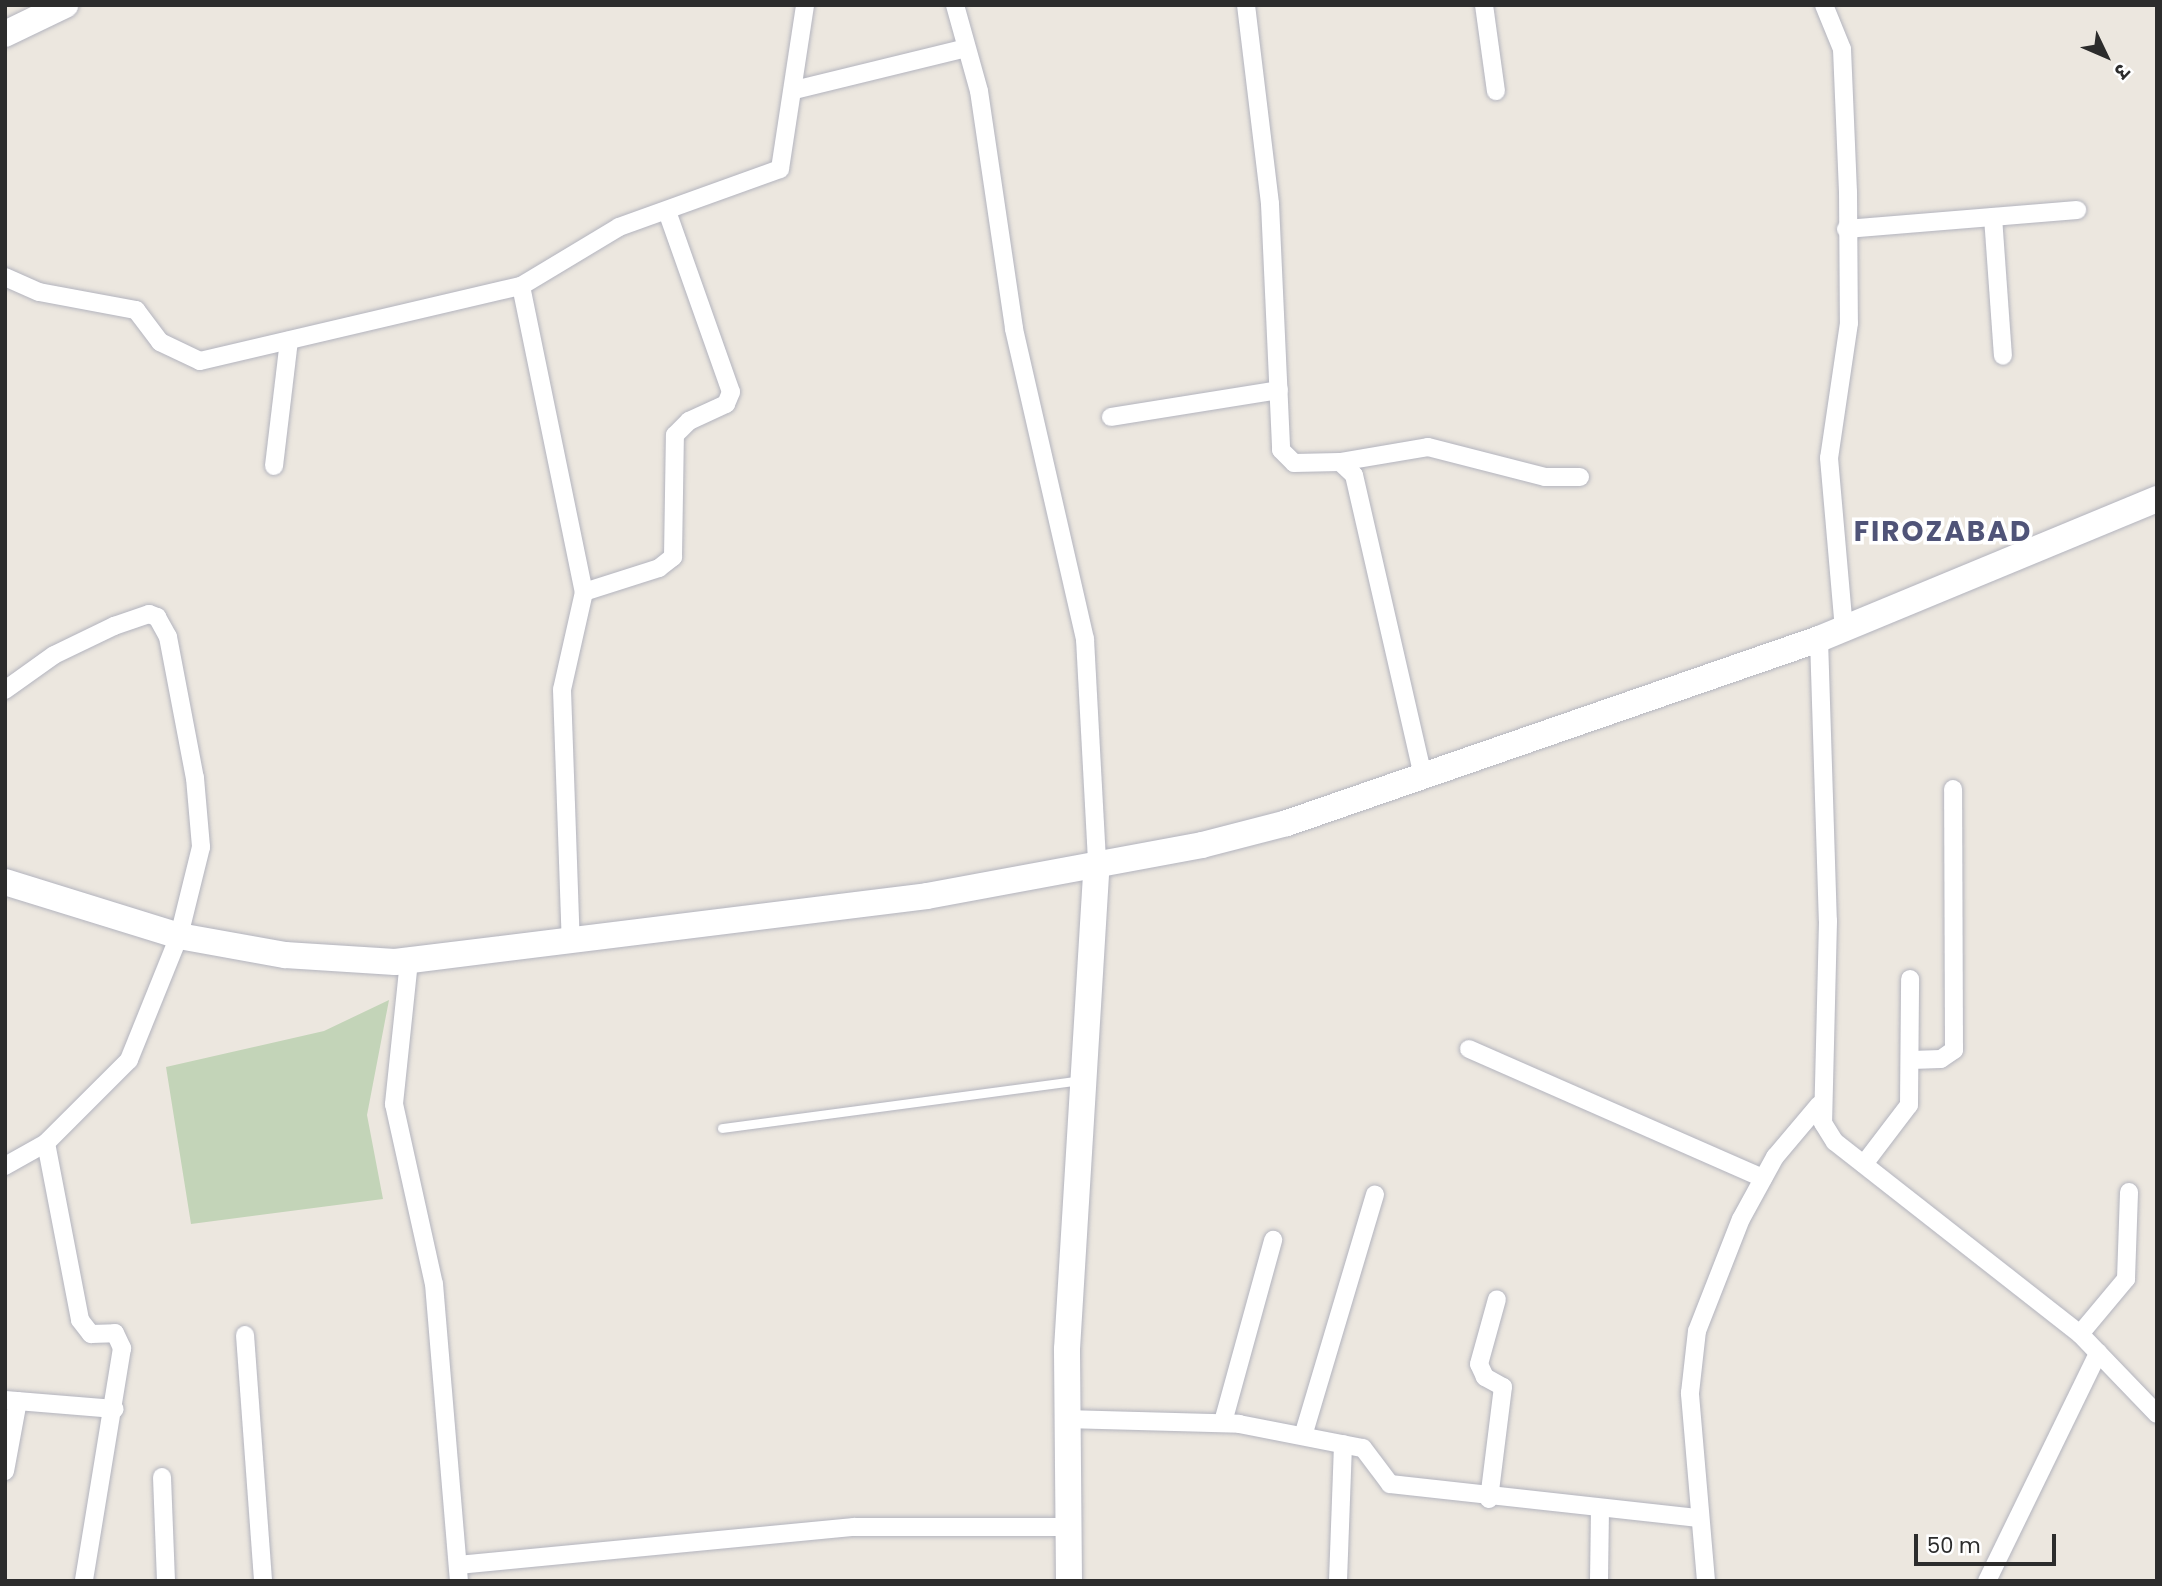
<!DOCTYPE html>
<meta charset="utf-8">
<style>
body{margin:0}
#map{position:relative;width:2162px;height:1586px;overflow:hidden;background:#ece7df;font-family:Poppins,"Noto Sans Devanagari",sans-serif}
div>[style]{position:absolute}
.cemetery>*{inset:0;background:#c3d4b8}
.roads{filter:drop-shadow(0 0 2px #b3b4be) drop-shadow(0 0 2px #b3b4be)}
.lane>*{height:9px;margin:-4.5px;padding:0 4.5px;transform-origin:4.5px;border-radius:4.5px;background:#fff}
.street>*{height:18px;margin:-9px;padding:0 9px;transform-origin:9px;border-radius:9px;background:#fff}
.secondary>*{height:26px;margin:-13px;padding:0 13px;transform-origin:13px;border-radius:13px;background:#fff}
span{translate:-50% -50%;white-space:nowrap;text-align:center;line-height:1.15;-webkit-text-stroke:7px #fff;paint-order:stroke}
.district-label{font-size:28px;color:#505478;font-weight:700;letter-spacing:2px}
.frame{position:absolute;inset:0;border:7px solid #2c2c2c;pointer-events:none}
.north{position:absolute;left:2071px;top:21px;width:70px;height:70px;-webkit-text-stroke:5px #fff;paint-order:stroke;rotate:134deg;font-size:19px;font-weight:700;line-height:28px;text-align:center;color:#2c2c2c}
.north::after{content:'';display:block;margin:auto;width:24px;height:32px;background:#2c2c2c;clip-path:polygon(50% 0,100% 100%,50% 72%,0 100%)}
.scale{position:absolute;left:1914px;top:1534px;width:142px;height:32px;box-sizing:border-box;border:4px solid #2c2c2c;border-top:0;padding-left:9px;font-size:21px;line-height:24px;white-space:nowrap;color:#2c2c2c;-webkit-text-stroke:5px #fff;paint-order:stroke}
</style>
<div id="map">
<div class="cemetery">
<i style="clip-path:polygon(389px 1000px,367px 1115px,383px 1199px,191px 1224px,166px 1067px,324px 1031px)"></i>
</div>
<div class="roads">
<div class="lane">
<i style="left:722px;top:1128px;width:363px;rotate:-7.6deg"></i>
</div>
<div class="street">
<i style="left:955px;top:5px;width:89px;rotate:74.4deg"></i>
<i style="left:979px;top:91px;width:241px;rotate:81.6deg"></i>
<i style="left:1014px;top:329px;width:318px;rotate:77.1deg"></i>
<i style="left:1085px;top:639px;width:224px;rotate:86.9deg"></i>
<i style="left:1246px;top:5px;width:200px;rotate:83.1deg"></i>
<i style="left:1270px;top:204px;width:246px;rotate:87.4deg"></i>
<i style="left:1281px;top:450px;width:18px;rotate:45deg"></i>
<i style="left:1294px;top:463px;width:46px;rotate:-1.2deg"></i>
<i style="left:1340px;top:462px;width:19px;rotate:43deg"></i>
<i style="left:1354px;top:475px;width:304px;rotate:77.1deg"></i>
<i style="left:1484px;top:5px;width:87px;rotate:82.1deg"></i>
<i style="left:1824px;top:5px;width:48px;rotate:67.8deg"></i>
<i style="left:1842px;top:49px;width:143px;rotate:87.6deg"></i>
<i style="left:1848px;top:192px;width:131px;rotate:89.6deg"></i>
<i style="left:1849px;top:323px;width:136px;rotate:98.4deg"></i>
<i style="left:1829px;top:458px;width:172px;rotate:85deg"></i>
<i style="left:794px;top:90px;width:177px;rotate:-13.7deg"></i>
<i style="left:1993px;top:217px;width:139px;rotate:85.9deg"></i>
<i style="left:1846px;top:229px;width:232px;rotate:-4.7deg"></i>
<i style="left:5px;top:277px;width:37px;rotate:24deg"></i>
<i style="left:39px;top:292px;width:99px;rotate:10.5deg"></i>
<i style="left:136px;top:310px;width:40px;rotate:53deg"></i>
<i style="left:160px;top:342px;width:44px;rotate:25.4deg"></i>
<i style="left:200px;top:361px;width:330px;rotate:-13.2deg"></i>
<i style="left:521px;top:286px;width:114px;rotate:-31deg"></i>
<i style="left:619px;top:227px;width:171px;rotate:-19.8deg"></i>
<i style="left:780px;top:169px;width:166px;rotate:-81.3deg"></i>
<i style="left:521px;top:286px;width:312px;rotate:78.4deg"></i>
<i style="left:584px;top:592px;width:100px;rotate:102.7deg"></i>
<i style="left:562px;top:690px;width:253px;rotate:88deg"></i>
<i style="left:1111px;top:417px;width:170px;rotate:-9.1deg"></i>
<i style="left:1340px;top:462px;width:89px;rotate:-9.7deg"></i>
<i style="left:1428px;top:447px;width:121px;rotate:14.4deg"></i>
<i style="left:1545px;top:477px;width:35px"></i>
<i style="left:274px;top:466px;width:126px;rotate:-83.2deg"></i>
<i style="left:584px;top:592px;width:79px;rotate:-17.7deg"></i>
<i style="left:659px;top:568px;width:18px;rotate:-38deg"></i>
<i style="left:673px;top:557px;width:122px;rotate:-89.1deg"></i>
<i style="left:675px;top:435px;width:20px;rotate:-45deg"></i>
<i style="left:689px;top:421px;width:41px;rotate:-24.7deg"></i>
<i style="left:726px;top:404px;width:13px;rotate:-67deg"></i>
<i style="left:731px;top:392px;width:192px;rotate:-109.5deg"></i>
<i style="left:1819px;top:639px;width:282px;rotate:88.2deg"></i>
<i style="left:1828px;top:921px;width:202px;rotate:91.4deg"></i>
<i style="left:1823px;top:1123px;width:22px;rotate:58deg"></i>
<i style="left:1835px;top:1142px;width:311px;rotate:38.1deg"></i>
<i style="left:2080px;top:1334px;width:111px;rotate:46.1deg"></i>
<i style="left:5px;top:690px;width:60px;rotate:-35.5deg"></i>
<i style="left:54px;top:655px;width:67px;rotate:-25.8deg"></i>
<i style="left:114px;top:626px;width:37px;rotate:-19deg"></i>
<i style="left:149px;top:614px;width:9px;rotate:21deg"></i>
<i style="left:157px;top:617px;width:23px;rotate:61deg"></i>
<i style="left:168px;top:637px;width:144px;rotate:79.2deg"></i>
<i style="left:195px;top:778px;width:69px;rotate:85deg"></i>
<i style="left:201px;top:847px;width:92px;rotate:103.9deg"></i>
<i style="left:179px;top:936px;width:134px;rotate:112deg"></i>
<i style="left:129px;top:1060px;width:117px;rotate:135deg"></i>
<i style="left:46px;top:1143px;width:47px;rotate:150.7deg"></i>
<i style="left:409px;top:961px;width:144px;rotate:96deg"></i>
<i style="left:394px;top:1104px;width:184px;rotate:77.5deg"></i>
<i style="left:434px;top:1284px;width:298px;rotate:85.2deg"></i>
<i style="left:1469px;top:1049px;width:321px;rotate:23.7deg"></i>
<i style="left:1911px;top:1060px;width:30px;rotate:-2deg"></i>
<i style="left:1941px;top:1059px;width:16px;rotate:-35deg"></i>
<i style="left:1954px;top:1050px;width:261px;rotate:-90.2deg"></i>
<i style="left:46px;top:1143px;width:180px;rotate:79.1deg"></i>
<i style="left:80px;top:1320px;width:18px;rotate:52deg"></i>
<i style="left:91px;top:1334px;width:24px;rotate:-2deg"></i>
<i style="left:115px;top:1333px;width:17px;rotate:65deg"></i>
<i style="left:122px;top:1348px;width:236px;rotate:99.3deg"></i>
<i style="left:1864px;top:1164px;width:74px;rotate:-52.7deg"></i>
<i style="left:1909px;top:1105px;width:126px;rotate:-89.5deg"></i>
<i style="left:2080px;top:1334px;width:72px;rotate:-50.1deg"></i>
<i style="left:2126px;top:1279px;width:87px;rotate:-88deg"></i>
<i style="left:245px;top:1335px;width:247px;rotate:85.8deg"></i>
<i style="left:5px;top:1400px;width:110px;rotate:4.7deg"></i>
<i style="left:1065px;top:1419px;width:174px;rotate:1.6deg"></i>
<i style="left:1239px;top:1424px;width:126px;rotate:11deg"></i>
<i style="left:1363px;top:1448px;width:45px;rotate:53.1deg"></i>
<i style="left:1390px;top:1484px;width:311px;rotate:6.3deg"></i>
<i style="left:1223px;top:1422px;width:189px;rotate:-74.6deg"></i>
<i style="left:1303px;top:1436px;width:252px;rotate:-73.4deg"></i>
<i style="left:5px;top:1471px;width:71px;rotate:-79.5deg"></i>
<i style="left:162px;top:1477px;width:104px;rotate:87.8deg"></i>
<i style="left:1489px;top:1499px;width:113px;rotate:-82.9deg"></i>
<i style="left:1503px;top:1387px;width:21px;rotate:-151deg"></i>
<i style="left:1485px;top:1377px;width:14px;rotate:-115deg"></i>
<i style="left:1479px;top:1364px;width:67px;rotate:-74.5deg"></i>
<i style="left:458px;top:1565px;width:398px;rotate:-5.5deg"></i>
<i style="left:854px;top:1527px;width:211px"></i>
<i style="left:1338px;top:1581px;width:137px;rotate:-87.9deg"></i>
<i style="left:1599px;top:1581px;width:72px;rotate:-89.2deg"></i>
<i style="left:1706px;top:1581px;width:189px;rotate:-94.9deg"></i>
<i style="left:1690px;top:1393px;width:62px;rotate:-83.6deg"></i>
<i style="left:1697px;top:1331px;width:120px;rotate:-68.6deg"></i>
<i style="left:1741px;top:1219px;width:71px;rotate:-61.3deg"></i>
<i style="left:1775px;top:1157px;width:68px;rotate:-49.8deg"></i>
<i style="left:1987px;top:1581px;width:254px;rotate:-64deg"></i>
</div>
<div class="secondary">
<i style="left:5px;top:34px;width:67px;rotate:-25.8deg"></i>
<i style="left:5px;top:882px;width:182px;rotate:17.2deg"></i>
<i style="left:179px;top:936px;width:108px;rotate:10.2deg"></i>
<i style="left:285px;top:955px;width:110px;rotate:3.6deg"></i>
<i style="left:395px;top:962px;width:536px;rotate:-7.07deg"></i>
<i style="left:927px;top:896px;width:280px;rotate:-10.5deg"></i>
<i style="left:1202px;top:845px;width:88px;rotate:-14.5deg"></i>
<i style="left:1287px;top:823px;width:563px;rotate:-19.08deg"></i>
<i style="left:1819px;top:639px;width:366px;rotate:-22.5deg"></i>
<i style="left:1069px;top:1581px;width:232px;rotate:-90.5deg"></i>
<i style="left:1067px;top:1349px;width:487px;rotate:-86.5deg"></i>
</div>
</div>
<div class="district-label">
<span style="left:1943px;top:532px">FIROZABAD</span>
</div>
<div class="frame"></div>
<div class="north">उ</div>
<div class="scale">50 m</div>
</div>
